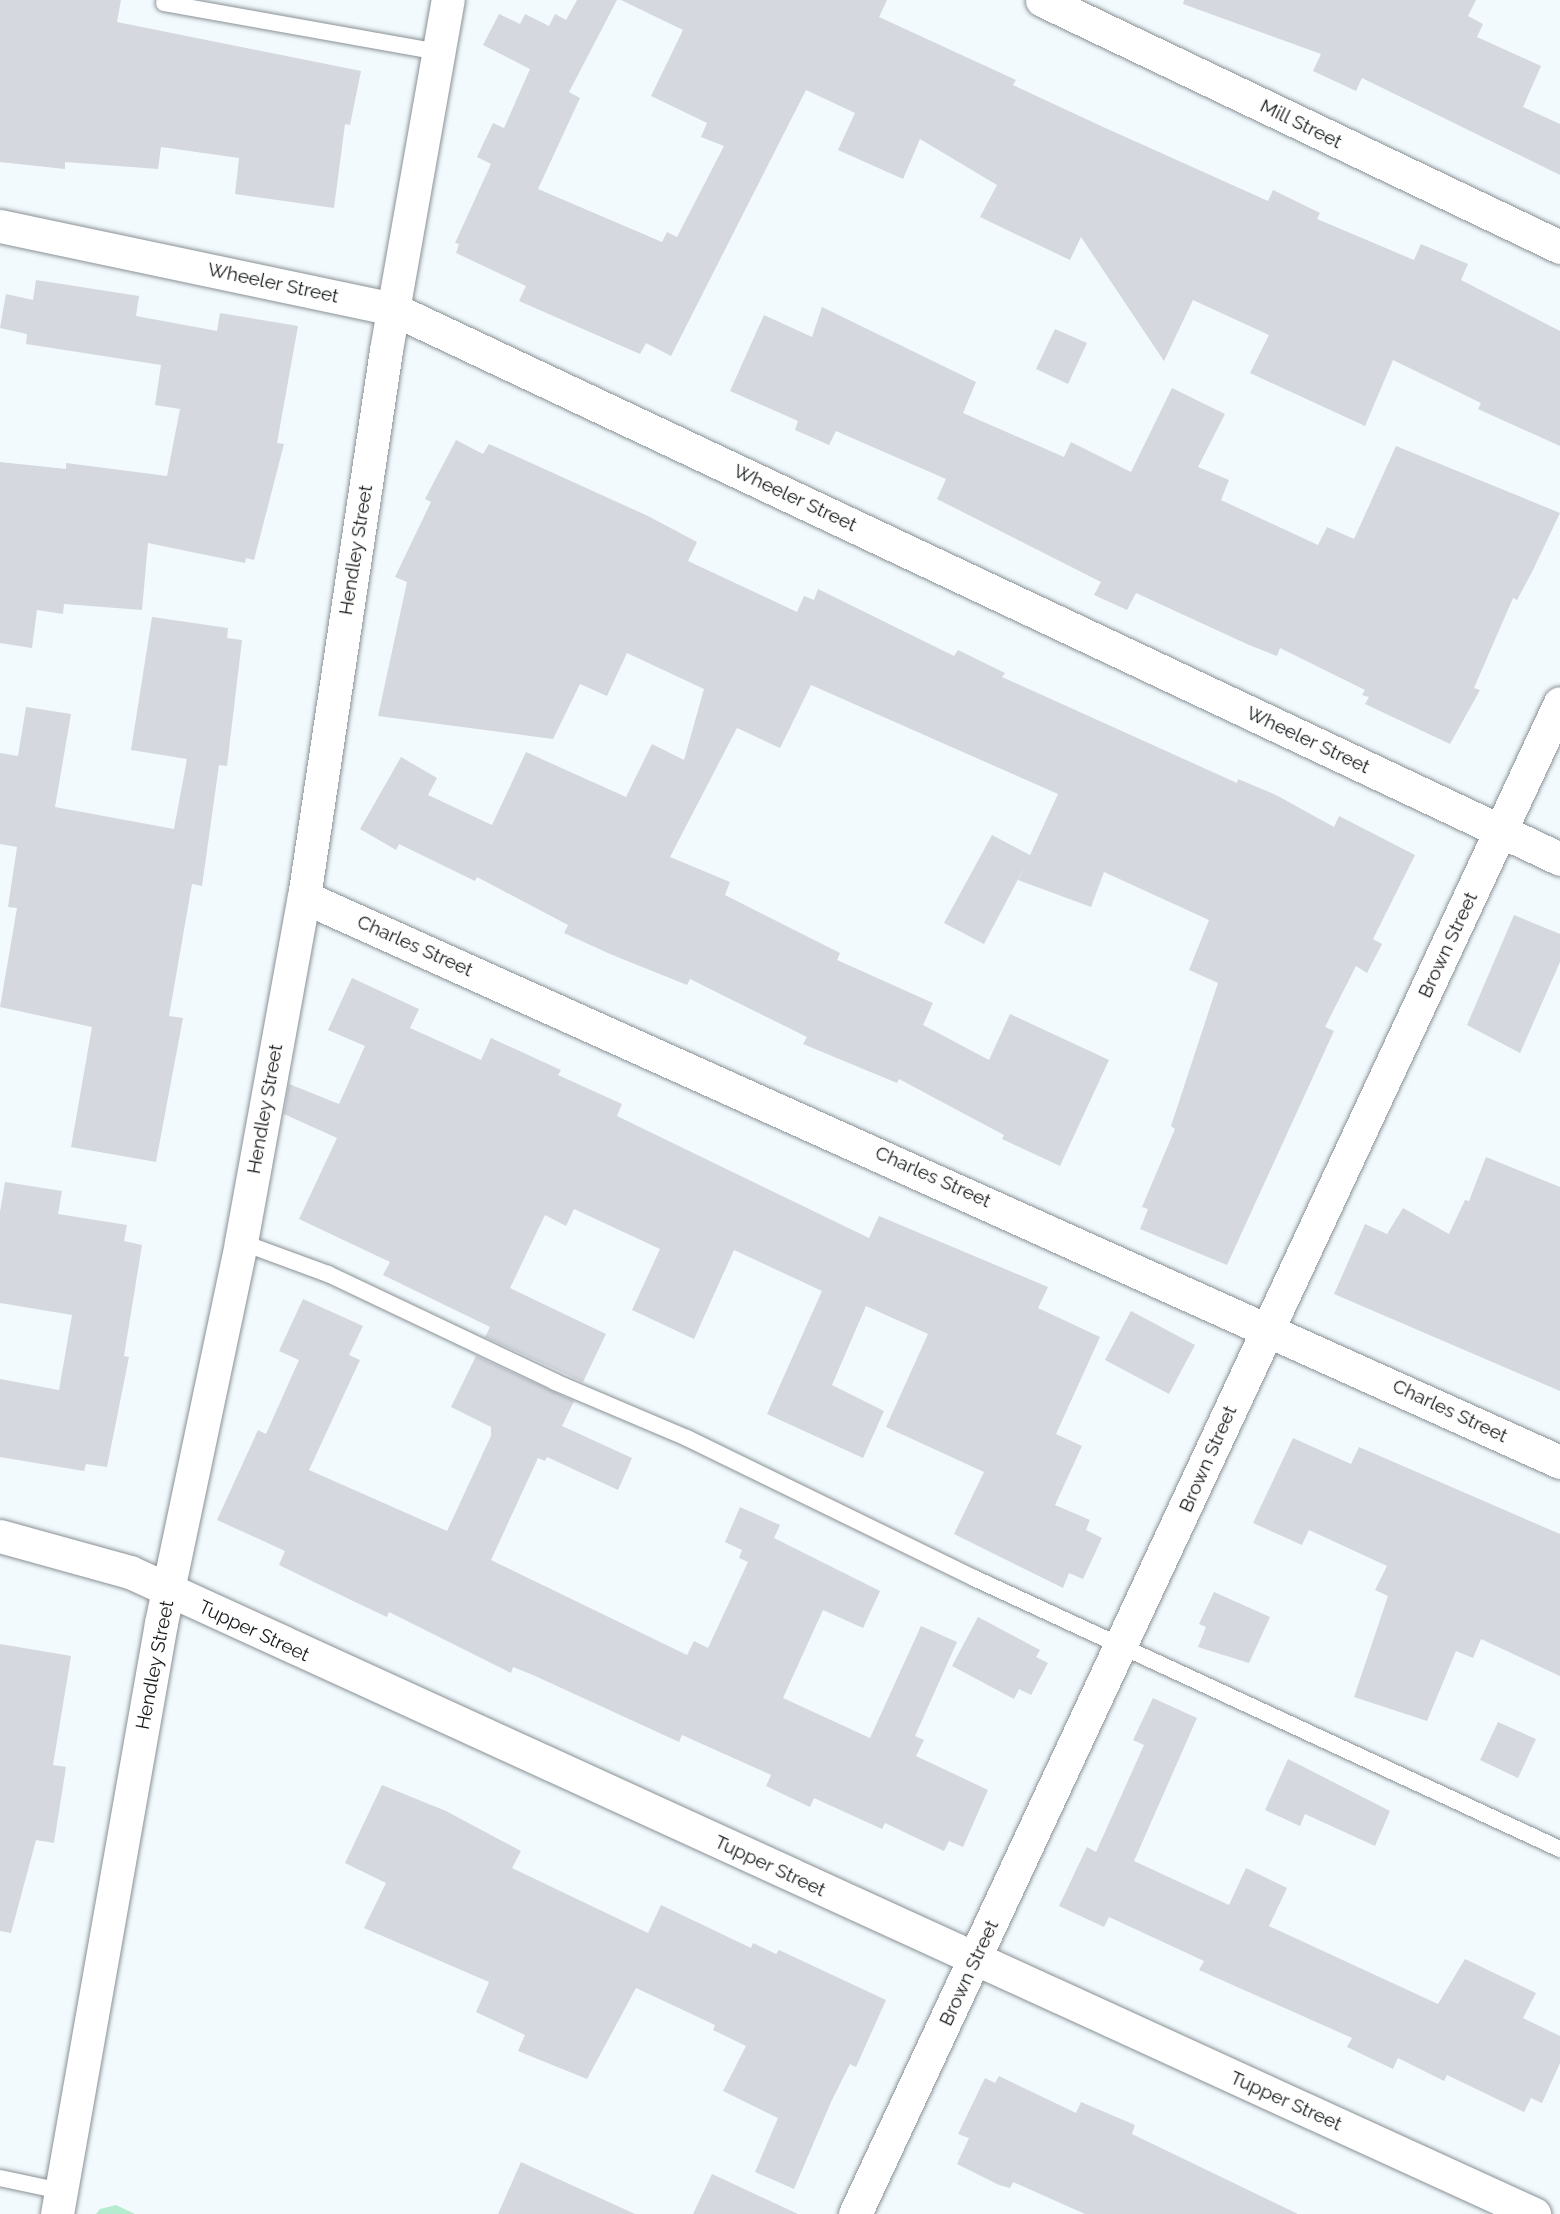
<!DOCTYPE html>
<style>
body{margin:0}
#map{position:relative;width:1560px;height:2214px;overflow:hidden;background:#f2fafe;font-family:Raleway,sans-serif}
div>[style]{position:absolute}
.green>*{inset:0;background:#b5eccf}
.building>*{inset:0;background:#d5d8df}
.roads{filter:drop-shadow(0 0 2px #8a9195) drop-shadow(0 0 2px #8a9195)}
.service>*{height:16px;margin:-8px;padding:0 8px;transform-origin:8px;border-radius:8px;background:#fff}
.minor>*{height:33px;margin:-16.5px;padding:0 16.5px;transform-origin:16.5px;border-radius:16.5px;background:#fff}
span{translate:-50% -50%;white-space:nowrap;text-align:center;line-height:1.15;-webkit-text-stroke:7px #fff;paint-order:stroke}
.street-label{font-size:19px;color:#16191b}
</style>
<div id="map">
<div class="green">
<i style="clip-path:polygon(116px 2205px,135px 2214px,96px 2214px,100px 2209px)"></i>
</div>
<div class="building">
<i style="clip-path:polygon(0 0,121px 0,117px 22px,361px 71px,350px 125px,345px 124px,334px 208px,235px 194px,239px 158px,161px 147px,158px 169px,65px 162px,65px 169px,0 162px)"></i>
<i style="clip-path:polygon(577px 0,617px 0,569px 92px,580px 98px,538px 189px,662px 242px,667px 232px,677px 237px,724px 146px,701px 137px,707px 123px,651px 96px,683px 30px,621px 0,887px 0,879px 17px,1016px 80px,1013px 85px,1101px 126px,1268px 201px,1273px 190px,1320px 213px,1317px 219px,1414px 260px,1421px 244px,1468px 264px,1461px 280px,1560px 331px,1560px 446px,1478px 409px,1481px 403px,1393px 360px,1365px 426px,1250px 373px,1269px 335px,1193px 300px,1164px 361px,1081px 237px,1070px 260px,980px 217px,997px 185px,920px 139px,903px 179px,838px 150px,855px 113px,806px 90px,671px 356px,646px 343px,640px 354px,519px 301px,526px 286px,456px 253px,459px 244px,455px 243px,491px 164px,477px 157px,493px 123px,504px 128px,530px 69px,483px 45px,499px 14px,520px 24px,525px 14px,549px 26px,555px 14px,566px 20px)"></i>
<i style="clip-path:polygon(1184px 0,1476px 0,1468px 16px,1483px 24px,1477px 37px,1541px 66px,1523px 107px,1560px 124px,1560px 175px,1362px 78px,1356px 91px,1313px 71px,1321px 54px,1183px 4px)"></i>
<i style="clip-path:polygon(36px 280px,139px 296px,136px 316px,217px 331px,220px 313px,298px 326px,277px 443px,284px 444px,254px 560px,246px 558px,245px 563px,148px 543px,142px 610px,64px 604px,63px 614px,37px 610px,32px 648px,0 643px,0 462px,66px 469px,66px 463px,167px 476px,180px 409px,155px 405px,161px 365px,26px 344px,27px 334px,0 328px,6px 294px,33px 300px)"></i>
<i style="clip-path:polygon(822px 307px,976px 382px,963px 413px,1064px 457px,1071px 442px,1131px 472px,1172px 388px,1225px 414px,1198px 467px,1229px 480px,1221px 500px,1318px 545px,1327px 527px,1354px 539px,1396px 446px,1560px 513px,1532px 572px,1517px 600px,1513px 598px,1474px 688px,1480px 690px,1450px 744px,1365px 704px,1369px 697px,1362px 695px,1365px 690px,1280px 648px,1277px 656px,1249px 645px,1136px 593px,1127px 610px,1094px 595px,1101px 582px,937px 499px,946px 479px,836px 431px,829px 445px,795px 430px,798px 421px,730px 391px,764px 315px,812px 337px)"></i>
<i style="clip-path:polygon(1055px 329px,1087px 343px,1068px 384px,1036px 369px)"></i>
<i style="clip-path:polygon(456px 440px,483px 454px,489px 444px,648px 516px,697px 542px,688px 561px,797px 612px,804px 596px,814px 600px,818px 589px,954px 656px,958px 650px,1005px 673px,1002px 677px,1237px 783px,1238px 779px,1276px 795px,1334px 827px,1339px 816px,1415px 855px,1373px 939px,1382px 944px,1367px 973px,1356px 966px,1325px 1027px,1334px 1031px,1227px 1265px,1140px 1229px,1148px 1209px,1142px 1207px,1175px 1129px,1171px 1126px,1218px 983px,1189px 970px,1209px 920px,1104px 872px,1091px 907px,1018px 880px,1027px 862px,984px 944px,944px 923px,992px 835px,1030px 855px,1058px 794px,811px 685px,780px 748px,737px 728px,670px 857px,730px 882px,725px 895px,840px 953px,837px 960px,933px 1003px,923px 1025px,989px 1060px,1010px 1014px,1109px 1060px,1060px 1166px,1002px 1139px,1004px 1135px,899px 1079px,897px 1083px,803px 1044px,807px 1037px,690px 979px,687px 985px,610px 954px,564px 933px,568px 925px,477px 877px,475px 881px,399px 844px,396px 850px,360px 829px,401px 757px,437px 778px,428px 795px,492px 825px,526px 752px,626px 797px,652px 744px,684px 760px,704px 689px,627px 653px,607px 696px,580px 684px,553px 739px,378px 716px,407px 582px,395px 577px,431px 502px,425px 499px)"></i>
<i style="clip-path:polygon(152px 617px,228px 628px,227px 638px,242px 640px,227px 766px,219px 765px,202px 886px,192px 884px,169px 1016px,183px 1018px,156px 1162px,71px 1147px,92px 1027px,0 1007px,17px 908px,8px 907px,17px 847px,0 844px,0 753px,18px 756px,26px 707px,71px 714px,55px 807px,174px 829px,187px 759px,131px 750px)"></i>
<i style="clip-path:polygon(1514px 915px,1560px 934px,1560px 962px,1520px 1053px,1467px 1025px)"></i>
<i style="clip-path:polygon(352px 978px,419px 1009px,410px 1028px,481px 1060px,491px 1038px,561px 1070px,558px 1075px,622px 1104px,617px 1116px,869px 1238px,879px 1216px,1048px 1287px,1038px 1308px,1100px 1337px,1056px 1434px,1082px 1446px,1055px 1505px,1090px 1520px,1086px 1530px,1102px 1538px,1083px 1579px,1069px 1573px,1063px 1588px,954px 1534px,984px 1472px,886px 1427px,928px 1334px,866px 1306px,832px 1385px,884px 1411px,863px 1458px,767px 1414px,822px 1291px,734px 1250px,694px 1339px,632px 1310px,660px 1249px,574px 1209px,566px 1226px,545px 1215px,510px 1288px,606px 1334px,583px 1382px,485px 1337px,490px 1327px,383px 1275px,390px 1262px,299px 1219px,337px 1138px,284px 1114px,289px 1084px,339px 1104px,365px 1046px,328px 1030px)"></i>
<i style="clip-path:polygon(1486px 1157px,1560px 1187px,1560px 1391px,1334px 1294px,1365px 1224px,1387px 1234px,1403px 1208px,1449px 1234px,1465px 1200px,1469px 1201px)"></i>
<i style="clip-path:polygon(5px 1182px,62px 1191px,58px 1214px,127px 1225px,124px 1241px,142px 1245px,124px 1356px,129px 1357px,107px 1467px,86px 1464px,84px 1471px,0 1457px,0 1379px,59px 1390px,72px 1315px,0 1303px,0 1212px)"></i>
<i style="clip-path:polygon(303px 1299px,363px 1326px,349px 1355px,360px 1360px,309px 1470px,447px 1531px,491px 1436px,491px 1427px,451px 1407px,476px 1356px,574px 1401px,562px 1426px,632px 1458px,618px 1490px,547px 1457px,545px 1461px,538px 1458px,491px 1560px,687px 1655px,694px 1641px,708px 1648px,748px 1562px,739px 1558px,742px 1550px,725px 1542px,740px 1507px,780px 1525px,774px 1538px,880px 1591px,863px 1628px,823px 1610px,783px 1698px,870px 1738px,921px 1626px,957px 1642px,915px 1736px,924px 1740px,916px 1756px,988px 1790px,963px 1847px,949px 1841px,944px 1851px,885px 1823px,882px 1829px,814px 1798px,810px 1807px,766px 1786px,771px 1775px,682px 1735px,679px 1742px,533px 1675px,513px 1667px,511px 1673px,389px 1612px,387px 1617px,353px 1601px,279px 1565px,285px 1551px,217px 1520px,258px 1430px,266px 1434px,299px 1360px,279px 1351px)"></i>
<i style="clip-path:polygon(1131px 1311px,1195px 1345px,1169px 1394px,1105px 1360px)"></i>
<i style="clip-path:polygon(1293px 1438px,1351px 1464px,1359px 1447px,1560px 1534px,1560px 1676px,1481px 1639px,1473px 1658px,1456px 1651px,1427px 1721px,1354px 1697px,1388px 1596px,1375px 1590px,1387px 1566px,1309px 1530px,1302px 1545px,1253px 1523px)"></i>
<i style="clip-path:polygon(1214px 1592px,1270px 1617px,1249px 1663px,1198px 1647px,1206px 1627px,1199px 1624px)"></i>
<i style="clip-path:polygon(978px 1617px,1040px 1650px,1036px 1657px,1048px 1663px,1031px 1695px,1019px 1689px,1014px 1699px,952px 1666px)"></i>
<i style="clip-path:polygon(0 1644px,71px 1656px,53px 1765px,66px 1767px,54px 1843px,36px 1840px,11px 1933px,0 1931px)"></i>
<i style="clip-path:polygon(1153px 1698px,1197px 1718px,1134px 1861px,1229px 1905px,1246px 1868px,1287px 1888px,1269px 1926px,1438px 2004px,1465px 1959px,1536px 1993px,1523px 2018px,1560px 2036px,1560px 2063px,1542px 2103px,1531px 2098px,1524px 2112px,1447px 2075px,1444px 2081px,1398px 2058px,1393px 2069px,1347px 2047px,1352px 2038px,1199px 1970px,1204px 1961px,1109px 1917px,1104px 1927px,1059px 1906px,1087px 1847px,1096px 1852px,1144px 1745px,1133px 1740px)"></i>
<i style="clip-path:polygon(1498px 1722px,1536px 1739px,1518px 1778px,1480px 1760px)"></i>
<i style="clip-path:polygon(1288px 1759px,1390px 1811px,1375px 1846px,1305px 1814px,1300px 1826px,1265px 1810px)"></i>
<i style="clip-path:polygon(382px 1785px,446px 1811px,521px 1851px,512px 1868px,648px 1933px,661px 1905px,751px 1948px,753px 1943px,776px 1954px,779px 1950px,886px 2000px,856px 2067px,850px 2064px,831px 2102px,794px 2189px,755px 2172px,778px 2118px,723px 2091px,746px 2046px,713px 2030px,715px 2025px,636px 1988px,587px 2079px,518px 2051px,525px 2035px,476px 2012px,489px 1982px,364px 1928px,386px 1883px,345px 1863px)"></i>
<i style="clip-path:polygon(999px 2076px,1076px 2113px,1081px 2102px,1135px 2125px,1132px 2134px,1298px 2214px,1085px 2214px,1013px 2182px,1010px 2188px,999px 2185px,957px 2164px,969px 2138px,958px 2134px,985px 2078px,995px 2083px)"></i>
<i style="clip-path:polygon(521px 2162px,635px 2214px,498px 2214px)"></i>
<i style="clip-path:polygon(712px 2174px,798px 2214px,693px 2214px)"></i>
</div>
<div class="roads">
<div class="service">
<i style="left:164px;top:3px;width:279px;rotate:10.1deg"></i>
<i style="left:241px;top:1242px;width:93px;rotate:20.2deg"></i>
<i style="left:328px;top:1274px;width:251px;rotate:25.4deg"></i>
<i style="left:555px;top:1382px;width:143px;rotate:23deg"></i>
<i style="left:687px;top:1438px;width:319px;rotate:26deg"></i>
<i style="left:974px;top:1578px;width:646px;rotate:24.82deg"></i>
<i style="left:0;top:2178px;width:62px;rotate:12deg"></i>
</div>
<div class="minor">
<i style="left:1042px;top:0;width:574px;rotate:25.49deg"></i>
<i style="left:0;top:226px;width:402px;rotate:11.9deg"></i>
<i style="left:393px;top:309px;width:1290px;rotate:25.23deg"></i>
<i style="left:304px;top:897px;width:1377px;rotate:24.22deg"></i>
<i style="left:0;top:1536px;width:135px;rotate:15.5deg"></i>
<i style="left:130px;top:1572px;width:1544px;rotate:24.57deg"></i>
<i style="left:57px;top:2214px;width:600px;rotate:-80.02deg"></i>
<i style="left:161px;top:1623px;width:389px;rotate:-78.1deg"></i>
<i style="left:241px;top:1242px;width:351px;rotate:-79.7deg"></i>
<i style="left:304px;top:897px;width:553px;rotate:-81.47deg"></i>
<i style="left:386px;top:350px;width:355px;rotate:-80deg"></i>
<i style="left:855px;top:2214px;width:1667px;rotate:-64.99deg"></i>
</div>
</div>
<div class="street-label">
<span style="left:1301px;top:124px;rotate:26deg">Mill Street</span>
<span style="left:273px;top:283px;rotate:12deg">Wheeler Street</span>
<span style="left:795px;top:498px;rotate:25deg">Wheeler Street</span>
<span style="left:356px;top:550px;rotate:-81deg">Hendley Street</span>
<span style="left:1308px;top:740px;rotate:25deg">Wheeler Street</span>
<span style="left:1448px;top:945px;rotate:-65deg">Brown Street</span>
<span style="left:415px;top:946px;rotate:24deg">Charles Street</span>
<span style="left:265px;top:1109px;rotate:-80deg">Hendley Street</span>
<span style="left:933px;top:1177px;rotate:24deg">Charles Street</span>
<span style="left:1450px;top:1411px;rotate:25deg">Charles Street</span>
<span style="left:1208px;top:1459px;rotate:-66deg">Brown Street</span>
<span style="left:254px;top:1631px;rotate:25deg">Tupper Street</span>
<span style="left:155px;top:1665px;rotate:-79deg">Hendley Street</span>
<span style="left:770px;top:1866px;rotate:25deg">Tupper Street</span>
<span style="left:969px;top:1973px;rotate:-65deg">Brown Street</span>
<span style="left:1286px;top:2101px;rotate:24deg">Tupper Street</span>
</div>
</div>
